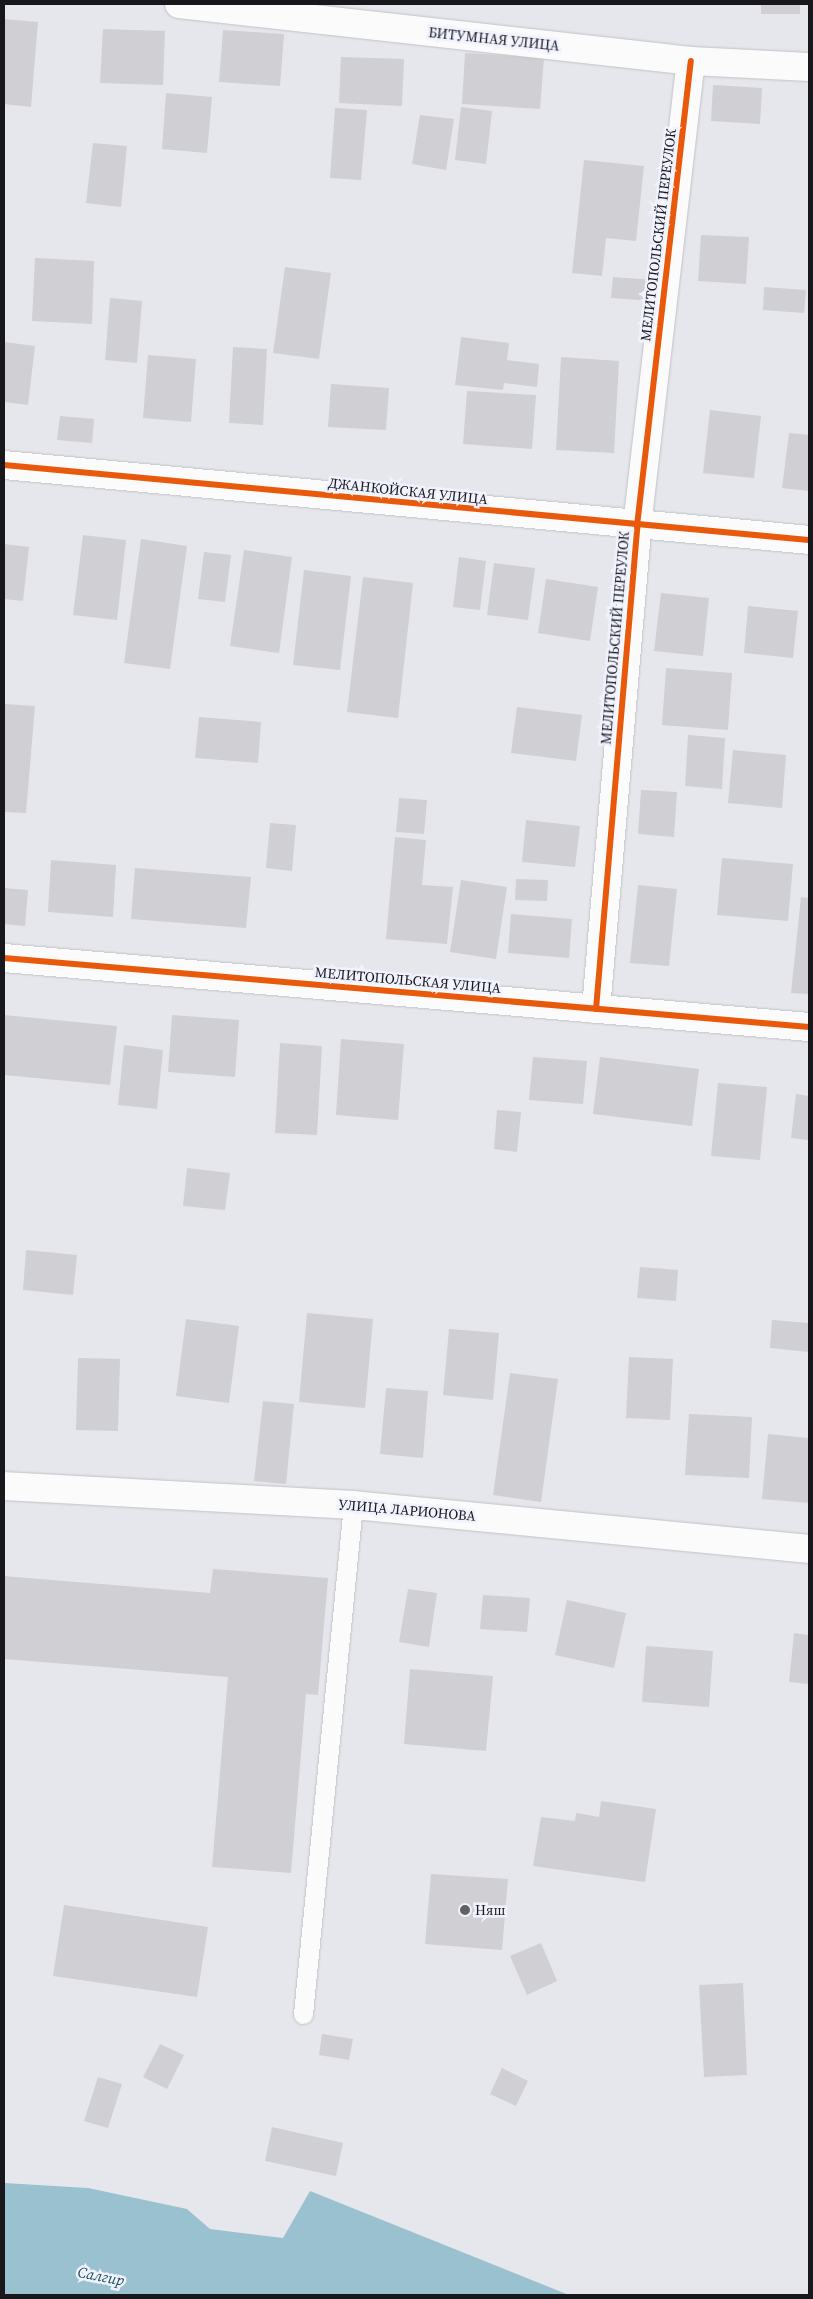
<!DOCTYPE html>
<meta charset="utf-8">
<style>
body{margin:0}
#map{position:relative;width:813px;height:2299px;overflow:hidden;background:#e6e7ec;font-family:"Source Serif 4",serif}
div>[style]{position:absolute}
.water>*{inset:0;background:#9ac1cf}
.building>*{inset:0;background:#d0cfd3}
.roads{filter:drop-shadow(0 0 1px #c1c2c7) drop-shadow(0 0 1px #c1c2c7)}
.service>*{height:19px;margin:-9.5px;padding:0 9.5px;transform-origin:9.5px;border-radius:9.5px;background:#fbfbfc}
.minor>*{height:28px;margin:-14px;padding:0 14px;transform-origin:14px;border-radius:14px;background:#fbfbfc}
.cycleway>*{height:6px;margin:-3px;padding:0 3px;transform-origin:3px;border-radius:3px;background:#e8590c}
.dots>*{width:14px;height:14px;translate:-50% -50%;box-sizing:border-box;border:2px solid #f0f2fe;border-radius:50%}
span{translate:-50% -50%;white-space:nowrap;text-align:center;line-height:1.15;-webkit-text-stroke:5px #f0f2fe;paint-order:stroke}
.street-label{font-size:14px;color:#18181c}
.poi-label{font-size:14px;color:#18181c}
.left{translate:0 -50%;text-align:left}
.water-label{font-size:15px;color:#1f4e5b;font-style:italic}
.frame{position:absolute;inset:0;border:5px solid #18181c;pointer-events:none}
</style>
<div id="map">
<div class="water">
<i style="clip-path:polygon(4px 2183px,88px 2188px,187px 2209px,210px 2229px,283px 2238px,310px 2191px,569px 2295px,4px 2295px)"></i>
</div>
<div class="building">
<i style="clip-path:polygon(761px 4px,800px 4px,800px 14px,761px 14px)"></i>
<i style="clip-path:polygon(4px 19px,38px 22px,31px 107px,4px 104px)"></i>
<i style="clip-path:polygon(103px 29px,165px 31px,163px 85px,100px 83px)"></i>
<i style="clip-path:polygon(223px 30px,284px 34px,280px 86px,219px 82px)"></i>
<i style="clip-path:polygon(465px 53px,544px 58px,540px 109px,462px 104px)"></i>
<i style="clip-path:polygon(341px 57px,404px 59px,402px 106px,339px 103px)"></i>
<i style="clip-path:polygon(713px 85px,762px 88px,760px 124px,711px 121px)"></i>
<i style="clip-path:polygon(166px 93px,212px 97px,207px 153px,162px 149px)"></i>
<i style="clip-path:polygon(461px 107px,492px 111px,486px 164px,455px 160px)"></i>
<i style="clip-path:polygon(335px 108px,367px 110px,361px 180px,330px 178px)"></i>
<i style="clip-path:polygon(420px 115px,454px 119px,446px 170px,412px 164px)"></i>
<i style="clip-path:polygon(93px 143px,127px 146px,121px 207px,86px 203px)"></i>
<i style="clip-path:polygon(584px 160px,644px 166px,636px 241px,606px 238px,602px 276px,572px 273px)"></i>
<i style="clip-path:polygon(701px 235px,749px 237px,746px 284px,698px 281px)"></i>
<i style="clip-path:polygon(35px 258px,94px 261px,92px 324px,32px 321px)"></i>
<i style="clip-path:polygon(285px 267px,331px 273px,319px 359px,273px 353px)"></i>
<i style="clip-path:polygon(613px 277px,655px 280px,653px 301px,611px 298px)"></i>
<i style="clip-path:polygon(764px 287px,806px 290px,804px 313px,763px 310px)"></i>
<i style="clip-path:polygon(110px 298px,142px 301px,137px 363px,105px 360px)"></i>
<i style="clip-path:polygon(461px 337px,509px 343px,507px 360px,539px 364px,537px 387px,504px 383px,503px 390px,455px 385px)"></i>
<i style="clip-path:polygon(4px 342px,35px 346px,28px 405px,4px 402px)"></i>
<i style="clip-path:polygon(233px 347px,267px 349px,263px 425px,229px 423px)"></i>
<i style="clip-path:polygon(148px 355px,196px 359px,191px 422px,143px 418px)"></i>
<i style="clip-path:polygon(561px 357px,619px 361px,614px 453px,556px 450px)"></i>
<i style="clip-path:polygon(331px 384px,389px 388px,386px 430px,328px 427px)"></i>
<i style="clip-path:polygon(467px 391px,536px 395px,532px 449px,463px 444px)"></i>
<i style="clip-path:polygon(710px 410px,761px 416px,754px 478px,703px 473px)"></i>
<i style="clip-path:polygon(60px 416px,94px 419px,92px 443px,57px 440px)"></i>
<i style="clip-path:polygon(789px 433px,809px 435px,809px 491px,782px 488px)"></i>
<i style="clip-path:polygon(83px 535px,126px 540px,117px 620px,73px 615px)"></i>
<i style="clip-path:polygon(141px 539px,187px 546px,170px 669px,124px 663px)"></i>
<i style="clip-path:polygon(4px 544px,29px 547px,23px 601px,4px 599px)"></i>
<i style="clip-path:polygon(244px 550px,292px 557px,279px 653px,230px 646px)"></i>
<i style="clip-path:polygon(204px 552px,231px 555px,225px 602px,198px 599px)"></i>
<i style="clip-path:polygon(459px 557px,486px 561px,480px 610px,453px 607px)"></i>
<i style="clip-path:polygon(494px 563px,535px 568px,528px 620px,487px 615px)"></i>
<i style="clip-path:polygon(304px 570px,351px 576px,340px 670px,293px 665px)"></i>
<i style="clip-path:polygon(363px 577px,413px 583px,398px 718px,347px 712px)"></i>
<i style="clip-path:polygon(546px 579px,598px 587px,590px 641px,538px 633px)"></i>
<i style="clip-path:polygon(661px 593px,709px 598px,703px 656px,654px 651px)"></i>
<i style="clip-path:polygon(748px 606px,798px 611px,793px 658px,744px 653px)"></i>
<i style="clip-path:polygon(666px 668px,732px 673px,728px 730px,662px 725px)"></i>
<i style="clip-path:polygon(4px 704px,35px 706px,26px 813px,4px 812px)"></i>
<i style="clip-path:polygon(517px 707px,582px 715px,576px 761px,511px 753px)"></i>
<i style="clip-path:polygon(199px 717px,261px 722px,258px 763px,195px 758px)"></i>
<i style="clip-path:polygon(688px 735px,725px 738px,722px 789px,685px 786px)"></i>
<i style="clip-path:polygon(733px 750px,786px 755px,782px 808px,728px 803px)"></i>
<i style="clip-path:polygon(641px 790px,677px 792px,674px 837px,638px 834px)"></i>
<i style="clip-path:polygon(399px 798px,427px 800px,424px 834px,396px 832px)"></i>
<i style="clip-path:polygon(526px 820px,580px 826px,575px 867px,522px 862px)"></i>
<i style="clip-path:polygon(270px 823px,296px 825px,292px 871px,266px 868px)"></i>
<i style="clip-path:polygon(395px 837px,426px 840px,422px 885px,453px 887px,447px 944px,386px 939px)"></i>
<i style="clip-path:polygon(722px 858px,793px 864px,788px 921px,717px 915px)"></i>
<i style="clip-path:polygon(51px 860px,116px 865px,113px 917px,48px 912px)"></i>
<i style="clip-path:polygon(135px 868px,251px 877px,246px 928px,131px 919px)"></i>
<i style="clip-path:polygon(516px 879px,548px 880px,547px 901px,515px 900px)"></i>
<i style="clip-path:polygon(461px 880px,507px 887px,496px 959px,450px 952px)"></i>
<i style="clip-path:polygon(638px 885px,677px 889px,669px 966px,630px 963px)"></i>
<i style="clip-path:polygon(4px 888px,28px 890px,25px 926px,4px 924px)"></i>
<i style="clip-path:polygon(801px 897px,809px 898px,809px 994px,791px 993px)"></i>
<i style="clip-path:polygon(511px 914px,572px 919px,569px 958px,508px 953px)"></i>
<i style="clip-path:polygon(4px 1015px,117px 1026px,110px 1085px,4px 1075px)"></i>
<i style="clip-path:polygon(172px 1015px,239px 1020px,235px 1077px,168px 1072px)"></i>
<i style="clip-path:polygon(341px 1039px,404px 1044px,398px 1120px,336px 1115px)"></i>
<i style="clip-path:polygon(280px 1043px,322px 1046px,317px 1135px,275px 1133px)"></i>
<i style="clip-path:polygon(124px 1045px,163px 1050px,157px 1109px,118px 1105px)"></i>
<i style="clip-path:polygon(533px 1057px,587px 1061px,583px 1104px,529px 1100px)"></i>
<i style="clip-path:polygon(600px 1057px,699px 1069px,692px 1126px,593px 1114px)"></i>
<i style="clip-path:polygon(718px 1083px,767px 1087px,760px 1160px,711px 1156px)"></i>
<i style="clip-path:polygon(796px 1094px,809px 1096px,809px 1140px,791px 1138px)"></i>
<i style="clip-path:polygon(497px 1110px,521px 1112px,517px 1152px,494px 1149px)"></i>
<i style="clip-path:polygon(187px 1168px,230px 1173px,225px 1210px,183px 1206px)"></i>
<i style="clip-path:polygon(26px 1250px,77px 1255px,73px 1295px,23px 1290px)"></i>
<i style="clip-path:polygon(640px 1267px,678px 1270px,676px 1301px,637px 1298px)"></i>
<i style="clip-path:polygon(307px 1313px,373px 1319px,365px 1408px,299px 1402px)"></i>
<i style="clip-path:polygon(186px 1319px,239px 1326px,229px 1403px,176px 1396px)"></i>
<i style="clip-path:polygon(772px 1320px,809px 1323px,809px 1352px,770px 1348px)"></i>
<i style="clip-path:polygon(449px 1329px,499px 1333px,493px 1400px,443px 1395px)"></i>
<i style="clip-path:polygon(629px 1357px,673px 1359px,670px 1420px,626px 1418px)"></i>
<i style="clip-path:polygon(78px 1358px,120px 1359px,118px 1431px,76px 1430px)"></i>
<i style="clip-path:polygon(510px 1373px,558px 1379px,541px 1502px,493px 1495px)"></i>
<i style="clip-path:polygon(386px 1388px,428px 1391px,423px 1458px,380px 1454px)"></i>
<i style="clip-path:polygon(263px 1401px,294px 1404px,286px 1484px,254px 1481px)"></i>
<i style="clip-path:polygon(689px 1414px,752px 1417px,749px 1478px,685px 1475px)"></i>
<i style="clip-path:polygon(768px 1434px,809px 1438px,809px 1503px,762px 1499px)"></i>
<i style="clip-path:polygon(213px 1569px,328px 1578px,318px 1695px,306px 1694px,291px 1873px,212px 1867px,228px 1677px,4px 1659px,4px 1576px,210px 1593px)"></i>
<i style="clip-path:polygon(408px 1589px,437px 1593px,429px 1647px,399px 1642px)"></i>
<i style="clip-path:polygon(483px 1595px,530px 1598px,527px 1632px,480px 1629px)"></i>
<i style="clip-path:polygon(567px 1600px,626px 1613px,614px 1668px,555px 1655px)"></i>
<i style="clip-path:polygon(794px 1633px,809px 1635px,809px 1684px,789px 1682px)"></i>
<i style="clip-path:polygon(646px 1646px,713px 1651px,709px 1707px,642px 1702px)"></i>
<i style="clip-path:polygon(410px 1669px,493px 1676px,486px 1751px,404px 1744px)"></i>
<i style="clip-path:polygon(601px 1801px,656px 1809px,645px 1882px,533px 1866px,541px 1817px,575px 1821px,576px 1813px,599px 1817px)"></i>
<i style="clip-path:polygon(431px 1874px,508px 1879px,502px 1950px,425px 1944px)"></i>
<i style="clip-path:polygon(64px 1905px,208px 1927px,197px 1997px,53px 1976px)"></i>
<i style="clip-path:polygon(541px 1943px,557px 1981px,527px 1995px,510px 1956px)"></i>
<i style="clip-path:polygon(743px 1983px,747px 2075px,704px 2077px,699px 1985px)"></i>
<i style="clip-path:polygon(322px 2034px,353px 2039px,349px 2060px,319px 2055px)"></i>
<i style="clip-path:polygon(160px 2044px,184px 2055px,167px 2089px,143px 2077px)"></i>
<i style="clip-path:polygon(502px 2068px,528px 2081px,516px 2106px,490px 2094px)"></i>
<i style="clip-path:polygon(98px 2077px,122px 2084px,108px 2128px,84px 2121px)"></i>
<i style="clip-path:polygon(272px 2127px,343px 2143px,336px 2176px,265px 2161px)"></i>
</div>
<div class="roads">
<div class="service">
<i style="left:303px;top:2014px;width:511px;rotate:-84.39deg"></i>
</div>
<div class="minor">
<i style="left:179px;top:4px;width:515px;rotate:6.35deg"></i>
<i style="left:691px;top:61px;width:118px;rotate:2.9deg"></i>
<i style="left:4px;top:465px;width:808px;rotate:5.32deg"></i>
<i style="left:4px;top:958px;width:808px;rotate:4.9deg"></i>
<i style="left:596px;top:1009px;width:485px;rotate:-85.1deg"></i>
<i style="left:637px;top:526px;width:468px;rotate:-83.4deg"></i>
<i style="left:4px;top:1486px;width:350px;rotate:3.1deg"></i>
<i style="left:353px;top:1505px;width:458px;rotate:5.5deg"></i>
</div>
</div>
<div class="cycleway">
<i style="left:4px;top:465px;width:808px;rotate:5.32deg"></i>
<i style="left:4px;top:958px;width:808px;rotate:4.9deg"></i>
<i style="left:596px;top:1009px;width:485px;rotate:-85.1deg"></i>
<i style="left:637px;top:526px;width:468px;rotate:-83.4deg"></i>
</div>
<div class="dots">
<i style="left:465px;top:1910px;background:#606065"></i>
</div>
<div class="street-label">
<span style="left:494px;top:39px;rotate:6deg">БИТУМНАЯ УЛИЦА</span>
<span style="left:658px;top:235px;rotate:-83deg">МЕЛИТОПОЛЬСКИЙ ПЕРЕУЛОК</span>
<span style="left:408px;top:491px;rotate:6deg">ДЖАНКОЙСКАЯ УЛИЦА</span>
<span style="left:615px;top:638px;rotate:-85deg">МЕЛИТОПОЛЬСКИЙ ПЕРЕУЛОК</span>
<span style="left:408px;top:980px;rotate:5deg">МЕЛИТОПОЛЬСКАЯ УЛИЦА</span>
<span style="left:407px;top:1510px;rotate:5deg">УЛИЦА ЛАРИОНОВА</span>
</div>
<div class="poi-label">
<span class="left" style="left:475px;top:1910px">Няш</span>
</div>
<div class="water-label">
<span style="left:101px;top:2276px;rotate:11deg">Салгир</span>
</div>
<div class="frame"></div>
</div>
